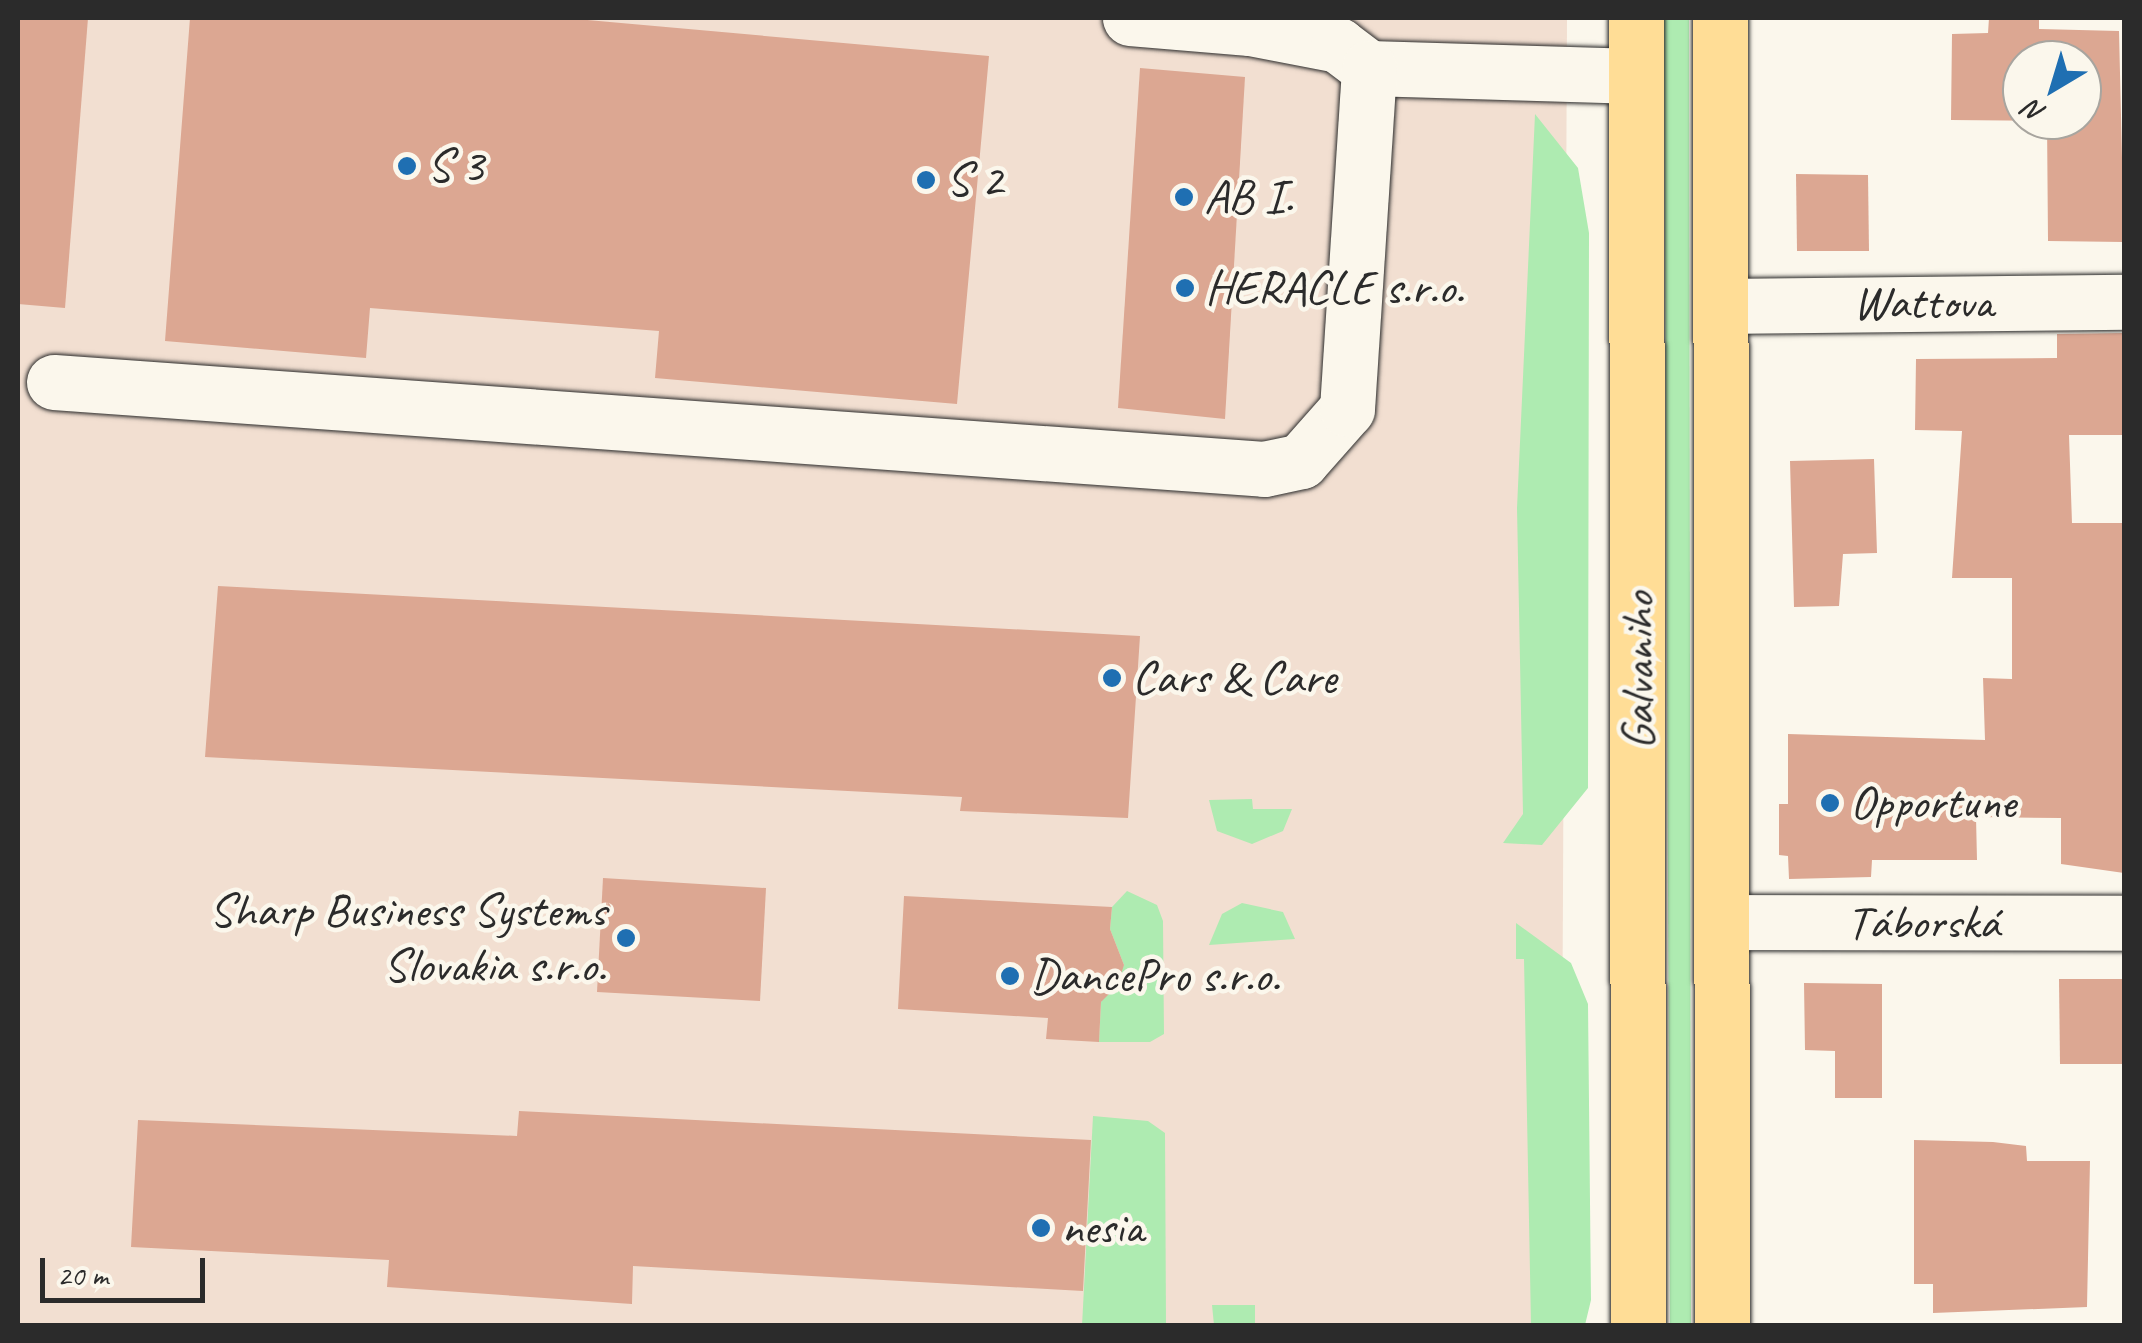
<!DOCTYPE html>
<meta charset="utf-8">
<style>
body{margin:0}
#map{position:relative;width:2142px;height:1343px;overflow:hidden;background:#fbf7ec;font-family:Caveat,sans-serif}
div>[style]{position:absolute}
.built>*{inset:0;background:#f2dfd1}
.green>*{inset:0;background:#aeebb1}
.building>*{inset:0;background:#dca792}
.roads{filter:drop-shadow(0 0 2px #2b2b2b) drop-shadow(0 0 2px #2b2b2b)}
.minor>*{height:55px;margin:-27.5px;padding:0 27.5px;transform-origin:27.5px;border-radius:27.5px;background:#fbf7ec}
.major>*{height:55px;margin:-27.5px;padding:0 27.5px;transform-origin:27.5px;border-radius:27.5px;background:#ffdd96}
.dots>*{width:28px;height:28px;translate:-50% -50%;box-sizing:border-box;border:5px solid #fbf7ec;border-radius:50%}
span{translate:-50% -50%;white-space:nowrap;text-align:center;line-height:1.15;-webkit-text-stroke:9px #fbf7ec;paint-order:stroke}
.poi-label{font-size:48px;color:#2b2b2b}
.left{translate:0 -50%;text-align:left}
.right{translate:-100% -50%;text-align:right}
.street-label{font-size:48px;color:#2b2b2b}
.frame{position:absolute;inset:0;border:20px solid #2b2b2b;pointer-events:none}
.north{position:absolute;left:2002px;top:40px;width:100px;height:100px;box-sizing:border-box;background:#fbf7ec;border:2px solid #a8a59f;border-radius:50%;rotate:218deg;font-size:28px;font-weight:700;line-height:40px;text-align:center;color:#2b2b2b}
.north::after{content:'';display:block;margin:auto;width:35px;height:45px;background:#1f6fb2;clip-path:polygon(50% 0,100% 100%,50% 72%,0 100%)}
.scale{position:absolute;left:40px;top:1258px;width:165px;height:45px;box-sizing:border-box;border:5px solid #2b2b2b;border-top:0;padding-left:12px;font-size:30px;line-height:35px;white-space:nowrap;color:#2b2b2b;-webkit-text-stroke:8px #fbf7ec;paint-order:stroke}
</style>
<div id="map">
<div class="built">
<i style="clip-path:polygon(18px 18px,1567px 18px,1561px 1325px,18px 1325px)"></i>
</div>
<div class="green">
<i style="clip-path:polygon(1664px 18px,1689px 18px,1691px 1326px,1670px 1325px)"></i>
<i style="clip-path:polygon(1535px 114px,1578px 168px,1589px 233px,1588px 788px,1542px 845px,1503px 843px,1523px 814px,1517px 508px)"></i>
<i style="clip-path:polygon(1252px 799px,1253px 809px,1292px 809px,1283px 831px,1252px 844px,1217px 831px,1209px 800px)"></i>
<i style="clip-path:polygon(1127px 891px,1157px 905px,1163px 921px,1164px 1034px,1150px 1042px,1099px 1042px,1101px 1002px,1124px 965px,1110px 929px,1112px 907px)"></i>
<i style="clip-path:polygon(1242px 903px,1283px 912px,1295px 939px,1209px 945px,1222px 914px)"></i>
<i style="clip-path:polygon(1516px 923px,1571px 963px,1588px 1004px,1591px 1300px,1585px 1325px,1531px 1325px,1524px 959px,1516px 959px)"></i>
<i style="clip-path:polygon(1093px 1116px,1148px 1121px,1165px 1133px,1166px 1325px,1082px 1326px)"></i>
<i style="clip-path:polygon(1212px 1305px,1255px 1305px,1255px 1325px,1214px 1325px)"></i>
</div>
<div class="building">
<i style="clip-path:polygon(18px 18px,88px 18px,65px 308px,18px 304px)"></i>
<i style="clip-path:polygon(190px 18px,565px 18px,989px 56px,957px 404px,655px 378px,659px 331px,370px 308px,366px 358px,165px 341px)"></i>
<i style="clip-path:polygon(evenodd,1989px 18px,2039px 18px,2039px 29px,2119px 31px,2124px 242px,2048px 241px,2047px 121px,1951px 120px,1952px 34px,1988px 33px,1989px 18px,2022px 60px,2082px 60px,2082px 120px,2022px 120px,2022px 60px)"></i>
<i style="clip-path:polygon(1140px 68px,1245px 77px,1225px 419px,1118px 408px)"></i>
<i style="clip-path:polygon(1796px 174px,1868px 175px,1869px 251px,1797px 251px)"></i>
<i style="clip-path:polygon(2124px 333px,2124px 435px,2069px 435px,2072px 523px,2124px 523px,2124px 873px,2061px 864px,2061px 818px,1976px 817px,1977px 860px,1872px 860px,1871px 877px,1789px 879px,1788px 856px,1779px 855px,1779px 804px,1788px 804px,1788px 734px,1985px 740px,1983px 678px,2012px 679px,2012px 578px,1952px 578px,1962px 431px,1915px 430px,1916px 359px,2057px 358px,2057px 334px)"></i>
<i style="clip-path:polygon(1874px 459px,1877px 553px,1843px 554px,1839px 606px,1794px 607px,1790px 461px)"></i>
<i style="clip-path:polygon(218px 586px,1140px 636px,1128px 818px,960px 811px,962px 797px,205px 757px)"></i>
<i style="clip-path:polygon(603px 878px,766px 888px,760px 1001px,597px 992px)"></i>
<i style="clip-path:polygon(904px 896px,1112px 907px,1110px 929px,1124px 965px,1117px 986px,1101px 1002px,1099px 1042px,1046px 1039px,1048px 1018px,898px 1009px)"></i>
<i style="clip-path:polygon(2059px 979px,2124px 979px,2124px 1064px,2060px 1064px)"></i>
<i style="clip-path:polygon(1804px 983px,1882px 984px,1882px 1098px,1835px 1098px,1835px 1051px,1805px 1050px)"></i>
<i style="clip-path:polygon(519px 1111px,1091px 1140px,1083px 1291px,633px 1266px,632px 1304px,387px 1287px,389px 1260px,131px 1247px,138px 1120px,517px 1136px)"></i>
<i style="clip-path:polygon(1914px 1140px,1993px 1142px,2026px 1146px,2027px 1161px,2090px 1161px,2087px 1307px,1933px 1313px,1933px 1284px,1914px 1284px)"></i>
</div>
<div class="roads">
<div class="minor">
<i style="left:1130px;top:18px;width:120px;rotate:4.8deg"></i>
<i style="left:1250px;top:28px;width:90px;rotate:10.9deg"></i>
<i style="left:1338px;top:45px;width:39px;rotate:37deg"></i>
<i style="left:1369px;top:68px;width:267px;rotate:1.7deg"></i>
<i style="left:1721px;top:306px;width:403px;rotate:-0.6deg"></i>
<i style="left:54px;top:382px;width:1213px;rotate:4.11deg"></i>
<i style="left:1264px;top:469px;width:38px;rotate:-12deg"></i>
<i style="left:1301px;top:461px;width:69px;rotate:-48.5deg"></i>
<i style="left:1347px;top:409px;width:342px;rotate:-86.3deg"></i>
<i style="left:1722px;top:922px;width:402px;rotate:0.1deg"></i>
</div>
<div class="major">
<i style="left:1636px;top:18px;width:1308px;rotate:89.91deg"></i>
<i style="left:1720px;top:18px;width:1308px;rotate:89.91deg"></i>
</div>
</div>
<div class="dots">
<i style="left:407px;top:166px;background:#1f6fb2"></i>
<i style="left:926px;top:180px;background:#1f6fb2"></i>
<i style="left:1184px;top:197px;background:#1f6fb2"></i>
<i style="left:1185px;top:288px;background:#1f6fb2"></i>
<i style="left:1112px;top:678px;background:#1f6fb2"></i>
<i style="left:1830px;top:803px;background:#1f6fb2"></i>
<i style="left:626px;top:938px;background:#1f6fb2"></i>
<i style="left:1010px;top:976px;background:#1f6fb2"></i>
<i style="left:1041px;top:1228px;background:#1f6fb2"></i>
</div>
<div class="poi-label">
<span class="left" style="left:427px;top:166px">S 3</span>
<span class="left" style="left:946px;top:180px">S 2</span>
<span class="left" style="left:1204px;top:197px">AB I.</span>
<span class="left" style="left:1205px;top:288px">HERACLE s.r.o.</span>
<span class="left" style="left:1132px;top:678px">Cars &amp; Care</span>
<span class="left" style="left:1850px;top:803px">Opportune</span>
<span class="right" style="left:606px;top:938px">Sharp Business Systems<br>Slovakia s.r.o.</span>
<span class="left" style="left:1030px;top:976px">DancePro s.r.o.</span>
<span class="left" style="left:1061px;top:1228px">nesia</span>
</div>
<div class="street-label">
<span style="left:1923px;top:303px">Wattova</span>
<span style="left:1638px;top:671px;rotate:-90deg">Galvaniho</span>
<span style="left:1923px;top:923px">Táborská</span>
</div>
<div class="frame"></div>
<div class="north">N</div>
<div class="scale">20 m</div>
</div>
